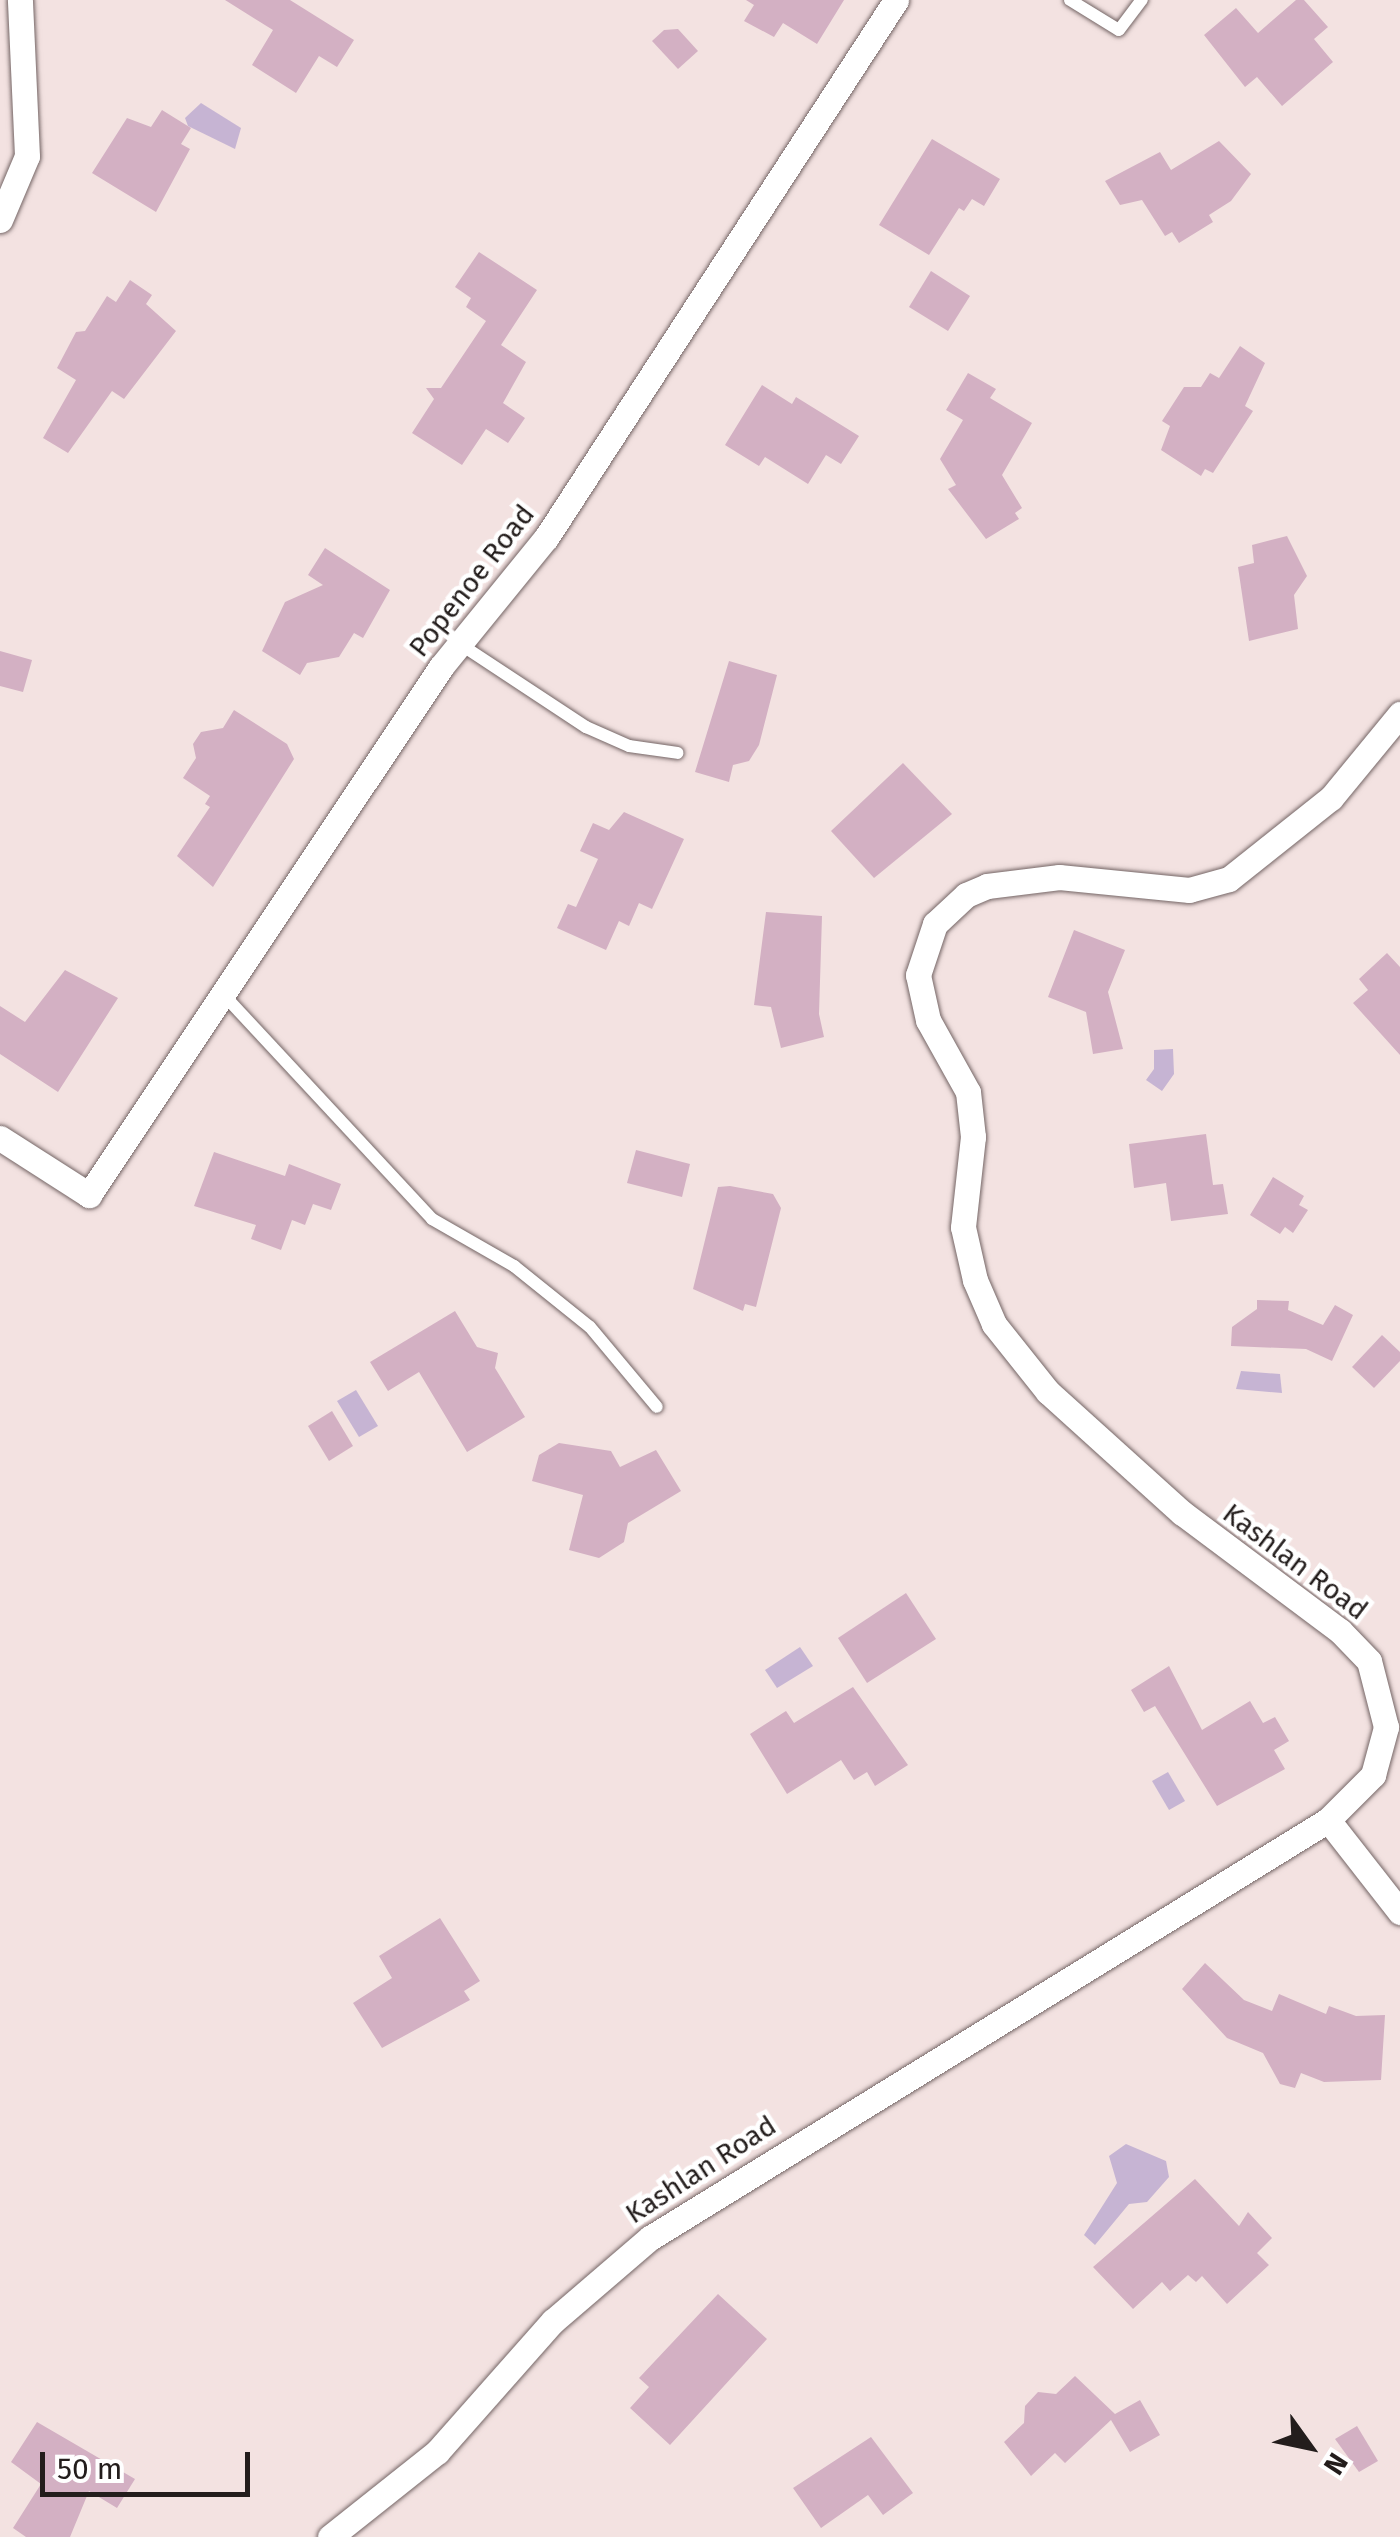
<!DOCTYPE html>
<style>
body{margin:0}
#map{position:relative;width:1400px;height:2537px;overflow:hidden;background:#f3e2e1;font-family:"Fira Sans",sans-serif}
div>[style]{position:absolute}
.water>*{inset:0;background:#c6b4d3}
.building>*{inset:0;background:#d3b0c3}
.roads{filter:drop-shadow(0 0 2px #746565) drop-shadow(0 0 2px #746565)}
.lane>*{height:12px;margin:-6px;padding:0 6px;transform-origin:6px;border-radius:6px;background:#fff}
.street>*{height:25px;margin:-12.5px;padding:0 12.5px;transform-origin:12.5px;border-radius:12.5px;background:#fff}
span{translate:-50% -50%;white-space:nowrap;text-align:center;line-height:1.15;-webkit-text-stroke:9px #fff;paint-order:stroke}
.street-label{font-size:28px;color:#231d1c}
.north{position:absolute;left:1260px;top:2397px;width:100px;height:100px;-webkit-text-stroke:8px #fff;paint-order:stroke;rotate:123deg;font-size:28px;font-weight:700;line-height:40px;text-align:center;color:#231d1c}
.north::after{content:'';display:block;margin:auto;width:35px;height:45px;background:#231d1c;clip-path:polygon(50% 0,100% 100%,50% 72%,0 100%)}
.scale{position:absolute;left:40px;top:2452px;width:210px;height:45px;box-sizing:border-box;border:5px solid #231d1c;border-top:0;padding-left:12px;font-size:30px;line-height:35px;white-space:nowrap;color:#231d1c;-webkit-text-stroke:8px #fff;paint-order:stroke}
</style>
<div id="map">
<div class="water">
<i style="clip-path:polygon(201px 103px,241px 128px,235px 149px,188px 126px,185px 118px)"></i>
<i style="clip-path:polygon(1173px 1049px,1174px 1074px,1162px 1091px,1146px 1080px,1154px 1069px,1154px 1050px)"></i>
<i style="clip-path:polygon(1241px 1371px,1280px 1374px,1282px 1393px,1236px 1389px)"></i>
<i style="clip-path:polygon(356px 1390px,378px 1426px,359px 1437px,337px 1401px)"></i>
<i style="clip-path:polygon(800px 1647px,813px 1666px,777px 1688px,765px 1670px)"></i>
<i style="clip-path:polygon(1168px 1772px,1185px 1801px,1169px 1810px,1152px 1781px)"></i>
<i style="clip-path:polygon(1126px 2144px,1166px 2161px,1169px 2177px,1147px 2202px,1129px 2204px,1095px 2245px,1084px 2235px,1117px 2183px,1109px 2156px)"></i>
</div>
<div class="building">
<i style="clip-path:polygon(225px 0,290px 0,354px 40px,337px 67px,319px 56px,296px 93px,252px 65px,273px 30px)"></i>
<i style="clip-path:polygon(746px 0,844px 0,817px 44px,783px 23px,774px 37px,744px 21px,754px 5px)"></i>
<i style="clip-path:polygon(1296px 0,1304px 0,1328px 27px,1314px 39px,1333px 62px,1282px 106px,1257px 77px,1245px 87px,1204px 35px,1236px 8px,1258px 33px)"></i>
<i style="clip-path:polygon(678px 29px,698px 51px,678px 69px,652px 41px,664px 30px)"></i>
<i style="clip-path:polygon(162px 110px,191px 128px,181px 144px,190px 149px,156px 212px,92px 173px,127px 118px,151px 127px)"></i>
<i style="clip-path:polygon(932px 139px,1000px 179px,984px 206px,972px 199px,964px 211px,959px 208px,929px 255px,879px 225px)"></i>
<i style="clip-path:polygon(1219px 141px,1251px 174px,1231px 201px,1209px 215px,1213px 222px,1179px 243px,1172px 232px,1165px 236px,1142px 200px,1120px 205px,1105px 181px,1160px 152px,1171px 170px)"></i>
<i style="clip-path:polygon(479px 252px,537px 290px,501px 345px,526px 362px,503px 403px,525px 418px,508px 443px,486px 429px,462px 465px,412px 433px,434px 399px,426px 388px,441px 388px,486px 321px,466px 307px,471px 298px,455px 287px)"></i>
<i style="clip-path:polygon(931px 271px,970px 296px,948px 331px,909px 307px)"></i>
<i style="clip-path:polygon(130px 280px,152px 295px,146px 304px,176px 331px,124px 399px,112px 391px,68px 453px,43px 438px,76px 380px,57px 368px,76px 332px,85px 331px,107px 296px,116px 302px)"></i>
<i style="clip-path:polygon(1240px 346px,1265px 363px,1245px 406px,1253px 411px,1213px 473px,1205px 469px,1201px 476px,1161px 450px,1170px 426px,1162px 421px,1184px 387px,1201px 387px,1210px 373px,1219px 378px)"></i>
<i style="clip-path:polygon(968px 373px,996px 389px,990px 398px,1032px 423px,1002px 475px,1022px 508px,1015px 513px,1019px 519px,986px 539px,948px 489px,956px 485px,940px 459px,963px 420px,946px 410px)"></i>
<i style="clip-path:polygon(762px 385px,792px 404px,796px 397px,859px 436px,841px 464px,826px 455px,808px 484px,765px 457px,759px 466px,725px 445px)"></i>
<i style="clip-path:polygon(1287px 536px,1307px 576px,1294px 595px,1298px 629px,1249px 641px,1238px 567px,1254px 563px,1252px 545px)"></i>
<i style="clip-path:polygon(325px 548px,390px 590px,363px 638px,354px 633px,339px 657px,307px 663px,300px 675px,262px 651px,285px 602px,323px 585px,308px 575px)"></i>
<i style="clip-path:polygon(0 651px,32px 660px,23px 692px,0 686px)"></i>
<i style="clip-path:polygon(729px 661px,777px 675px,759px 745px,749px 761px,733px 765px,729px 782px,695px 772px)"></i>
<i style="clip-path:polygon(234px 710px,287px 744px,294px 759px,213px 887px,177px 856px,210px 807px,205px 804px,210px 796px,183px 778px,196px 758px,193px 744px,201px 732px,223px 728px)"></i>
<i style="clip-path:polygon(903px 763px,952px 814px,874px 878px,831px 831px)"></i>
<i style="clip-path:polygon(624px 812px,684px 839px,652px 909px,639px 903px,629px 926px,619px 921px,606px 950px,557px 928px,568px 904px,576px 907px,598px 859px,580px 851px,593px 823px,609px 830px)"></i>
<i style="clip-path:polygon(766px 912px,822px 916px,819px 1014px,824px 1037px,781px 1048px,771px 1007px,754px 1005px)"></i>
<i style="clip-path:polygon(1074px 930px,1125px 950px,1108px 992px,1123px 1049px,1093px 1054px,1086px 1012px,1048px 997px)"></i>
<i style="clip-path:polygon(1387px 953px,1400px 967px,1400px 1055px,1353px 1003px,1368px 990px,1359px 979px)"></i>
<i style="clip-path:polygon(65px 970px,118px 998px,58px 1092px,0 1054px,0 1006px,25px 1022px)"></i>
<i style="clip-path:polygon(1206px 1134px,1213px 1185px,1223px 1184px,1228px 1214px,1171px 1221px,1166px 1183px,1134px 1188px,1129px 1144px)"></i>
<i style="clip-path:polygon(636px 1150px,690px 1164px,682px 1197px,627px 1183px)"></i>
<i style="clip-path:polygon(214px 1152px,285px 1176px,289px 1164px,341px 1184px,331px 1210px,313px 1204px,305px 1225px,292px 1220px,281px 1250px,251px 1239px,256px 1225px,194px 1206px)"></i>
<i style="clip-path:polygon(1273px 1177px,1304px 1196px,1299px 1205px,1308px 1210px,1293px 1233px,1285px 1227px,1280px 1234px,1250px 1215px)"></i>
<i style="clip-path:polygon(730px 1186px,773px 1194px,781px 1208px,756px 1307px,745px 1304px,743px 1311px,693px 1289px,718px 1187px)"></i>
<i style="clip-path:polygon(1257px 1300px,1289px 1301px,1288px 1310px,1323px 1325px,1335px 1305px,1353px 1315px,1332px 1361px,1306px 1349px,1231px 1346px,1232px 1327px,1257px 1309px)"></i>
<i style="clip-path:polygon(455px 1311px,477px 1347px,498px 1353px,495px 1368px,525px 1417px,467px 1452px,419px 1372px,388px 1391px,370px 1362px)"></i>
<i style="clip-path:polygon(1382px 1335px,1400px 1352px,1400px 1361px,1374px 1388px,1352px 1367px)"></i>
<i style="clip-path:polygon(332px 1411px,353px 1446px,329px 1461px,308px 1426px)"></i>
<i style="clip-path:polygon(559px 1443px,611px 1451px,620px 1467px,656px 1450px,681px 1491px,628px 1523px,624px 1542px,599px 1558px,569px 1550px,583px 1495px,532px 1481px,539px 1455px)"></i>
<i style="clip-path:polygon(906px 1593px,936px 1639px,867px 1683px,838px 1638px)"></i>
<i style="clip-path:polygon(1169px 1666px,1202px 1730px,1250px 1701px,1263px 1723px,1275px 1717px,1289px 1741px,1274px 1750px,1285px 1769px,1217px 1806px,1155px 1706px,1144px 1712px,1131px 1690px)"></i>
<i style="clip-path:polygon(853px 1687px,908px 1765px,875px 1786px,867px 1772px,854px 1780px,841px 1760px,787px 1794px,750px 1734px,786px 1711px,794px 1723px)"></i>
<i style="clip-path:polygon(440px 1918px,480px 1981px,464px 1991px,470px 2000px,382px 2048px,353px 2003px,392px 1978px,379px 1956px)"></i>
<i style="clip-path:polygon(1205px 1963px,1244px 2000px,1272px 2011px,1279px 1994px,1326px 2014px,1329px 2006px,1356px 2016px,1385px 2015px,1381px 2080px,1324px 2082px,1301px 2073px,1295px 2088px,1280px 2084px,1263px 2053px,1227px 2038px,1182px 1989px)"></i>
<i style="clip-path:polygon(1195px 2179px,1239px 2226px,1248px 2212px,1272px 2238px,1257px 2253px,1269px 2265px,1227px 2304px,1202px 2276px,1196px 2282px,1188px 2275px,1170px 2291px,1162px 2282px,1133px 2309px,1093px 2267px)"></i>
<i style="clip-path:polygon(718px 2294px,767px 2339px,670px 2445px,630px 2408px,649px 2387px,639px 2378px)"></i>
<i style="clip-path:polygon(1075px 2376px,1115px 2414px,1140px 2400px,1160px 2435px,1130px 2452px,1111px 2420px,1065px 2463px,1055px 2453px,1031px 2476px,1004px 2442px,1024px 2423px,1025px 2406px,1038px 2392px,1056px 2394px)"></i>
<i style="clip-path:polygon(37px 2422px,135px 2479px,117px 2508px,89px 2491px,70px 2537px,26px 2537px,13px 2528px,41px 2484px,11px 2462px)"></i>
<i style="clip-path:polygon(1357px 2426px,1378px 2461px,1359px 2472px,1335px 2439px)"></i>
<i style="clip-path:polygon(871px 2437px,913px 2493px,883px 2515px,868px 2495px,821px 2528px,793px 2488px)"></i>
</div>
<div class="roads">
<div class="lane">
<i style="left:1070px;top:0;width:57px;rotate:31.5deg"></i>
<i style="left:1119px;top:30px;width:38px;rotate:-53deg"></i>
<i style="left:460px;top:644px;width:151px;rotate:33.4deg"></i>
<i style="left:586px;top:727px;width:47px;rotate:23.8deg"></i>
<i style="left:629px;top:746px;width:49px;rotate:8.1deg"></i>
<i style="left:223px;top:994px;width:307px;rotate:47.1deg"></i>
<i style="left:432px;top:1219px;width:95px;rotate:29.8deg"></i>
<i style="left:514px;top:1266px;width:97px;rotate:38.8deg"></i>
<i style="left:590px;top:1327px;width:104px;rotate:50.1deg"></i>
</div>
<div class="street">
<i style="left:0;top:220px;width:69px;rotate:-67.1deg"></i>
<i style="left:27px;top:156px;width:156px;rotate:-92.6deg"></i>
<i style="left:0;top:1138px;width:106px;rotate:32.6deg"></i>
<i style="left:89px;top:1195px;width:635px;rotate:-56.31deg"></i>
<i style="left:441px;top:667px;width:166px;rotate:-50.9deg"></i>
<i style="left:546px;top:538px;width:642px;rotate:-56.95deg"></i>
<i style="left:1328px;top:1820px;width:117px;rotate:52deg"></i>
<i style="left:330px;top:2537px;width:137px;rotate:-38.5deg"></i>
<i style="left:437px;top:2452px;width:175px;rotate:-48.5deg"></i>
<i style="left:553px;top:2321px;width:128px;rotate:-40.6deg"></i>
<i style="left:650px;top:2238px;width:796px;rotate:-31.65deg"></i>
<i style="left:1328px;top:1820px;width:64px;rotate:-45deg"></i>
<i style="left:1373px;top:1775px;width:50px;rotate:-74.8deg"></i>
<i style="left:1386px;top:1727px;width:68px;rotate:-104.4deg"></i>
<i style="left:1369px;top:1661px;width:42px;rotate:-134deg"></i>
<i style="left:1340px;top:1631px;width:197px;rotate:-143.2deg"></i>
<i style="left:1182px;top:1513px;width:181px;rotate:-137.9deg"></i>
<i style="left:1048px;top:1392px;width:87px;rotate:-128.5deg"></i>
<i style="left:994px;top:1324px;width:48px;rotate:-113.4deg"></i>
<i style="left:975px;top:1280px;width:54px;rotate:-102.8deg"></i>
<i style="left:963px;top:1227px;width:91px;rotate:-83.7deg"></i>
<i style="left:973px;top:1137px;width:45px;rotate:-96.3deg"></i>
<i style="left:968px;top:1092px;width:82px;rotate:-119.1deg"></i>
<i style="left:928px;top:1020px;width:46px;rotate:-102.5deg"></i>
<i style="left:918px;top:975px;width:54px;rotate:-71.6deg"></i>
<i style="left:935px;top:924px;width:42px;rotate:-43.1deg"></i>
<i style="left:966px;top:895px;width:23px;rotate:-23deg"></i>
<i style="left:987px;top:886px;width:73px;rotate:-7.1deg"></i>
<i style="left:1059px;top:877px;width:131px;rotate:5.7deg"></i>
<i style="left:1189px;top:890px;width:41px;rotate:-15.4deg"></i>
<i style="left:1229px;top:879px;width:130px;rotate:-38.5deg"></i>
<i style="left:1331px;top:798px;width:109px;rotate:-50.6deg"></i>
</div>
</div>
<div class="street-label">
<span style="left:472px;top:581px;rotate:-52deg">Popenoe Road</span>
<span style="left:1295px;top:1562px;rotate:37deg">Kashlan Road</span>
<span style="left:701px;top:2170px;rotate:-33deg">Kashlan Road</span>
</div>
<div class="north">N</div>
<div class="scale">50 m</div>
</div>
